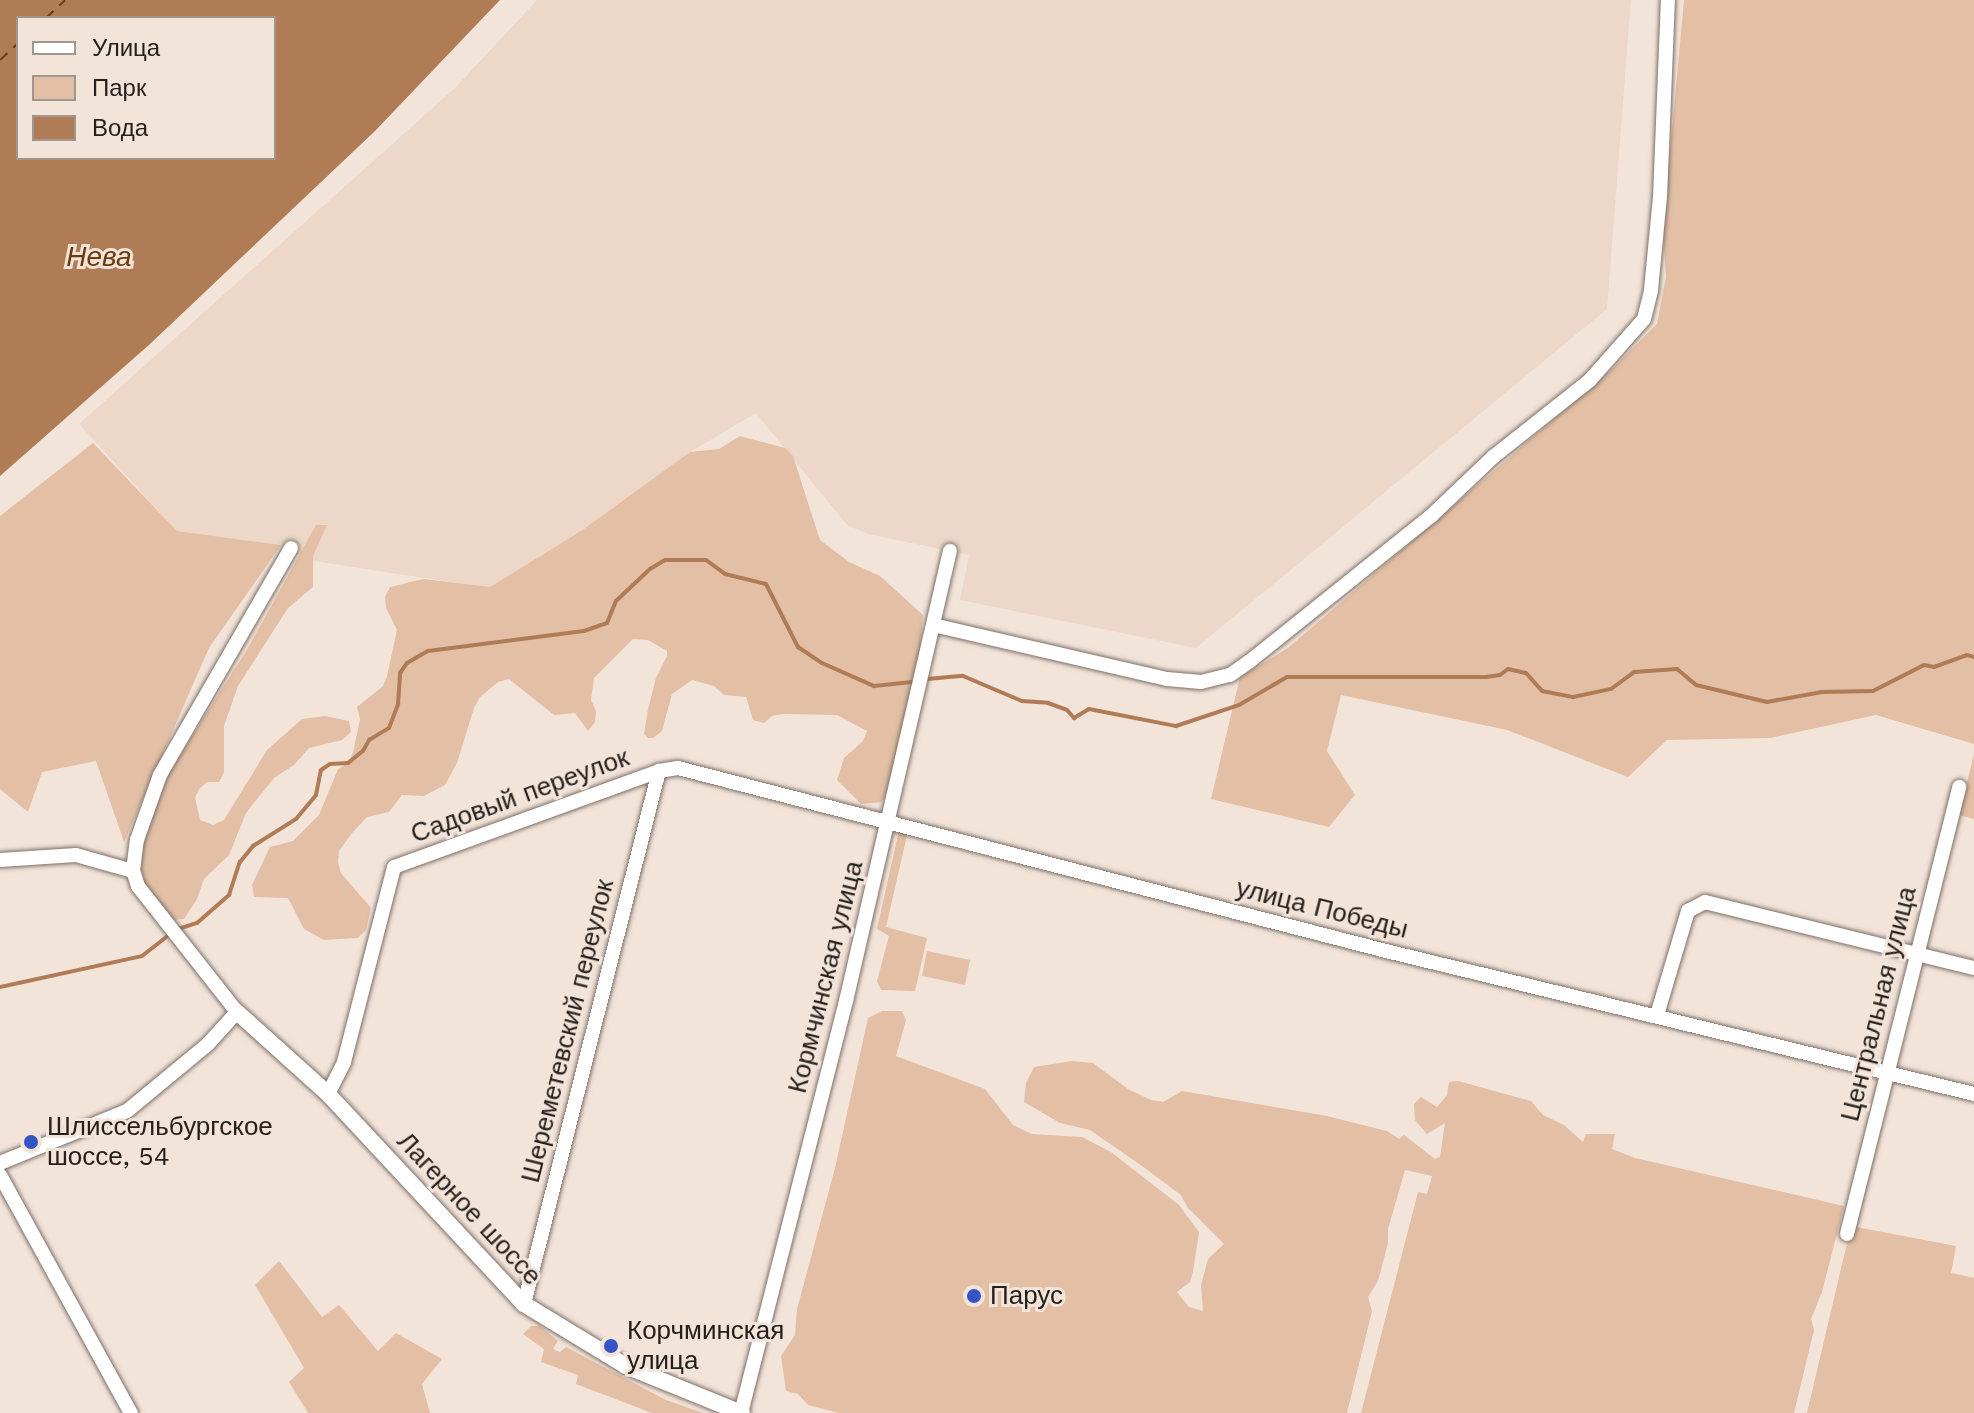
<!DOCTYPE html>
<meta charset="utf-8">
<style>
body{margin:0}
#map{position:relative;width:1974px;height:1413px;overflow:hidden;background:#f3e4da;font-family:"Work Sans",sans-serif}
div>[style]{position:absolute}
.built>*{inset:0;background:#ecd7c8}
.green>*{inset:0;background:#e3bfa5}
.water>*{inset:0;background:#af7c56}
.stream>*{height:4px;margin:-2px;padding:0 2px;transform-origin:2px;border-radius:2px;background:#af7c56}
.ferry>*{height:2px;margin-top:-1px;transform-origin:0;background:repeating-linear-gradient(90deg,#6d3b0c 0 10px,transparent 0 18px)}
.roads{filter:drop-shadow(0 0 2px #7c7067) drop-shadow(0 0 2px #7c7067)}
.minor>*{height:14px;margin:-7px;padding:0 7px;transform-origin:7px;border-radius:7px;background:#fff}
.tertiary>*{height:16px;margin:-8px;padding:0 8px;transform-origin:8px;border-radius:8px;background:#fff}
.dots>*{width:22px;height:22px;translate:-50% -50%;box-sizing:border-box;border:4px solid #f3e4da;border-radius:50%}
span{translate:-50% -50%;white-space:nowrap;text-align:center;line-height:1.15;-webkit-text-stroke:6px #f3e4da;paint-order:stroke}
.street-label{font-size:26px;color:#25201c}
.poi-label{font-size:26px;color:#25201c}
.left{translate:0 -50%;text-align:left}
.water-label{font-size:28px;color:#6d3b0c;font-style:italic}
.legend{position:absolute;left:16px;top:16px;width:260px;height:144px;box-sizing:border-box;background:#f3e4da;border:2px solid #a1968e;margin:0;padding:10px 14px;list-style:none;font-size:24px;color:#25201c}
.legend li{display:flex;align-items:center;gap:16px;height:40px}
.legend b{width:40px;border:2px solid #a1968e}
</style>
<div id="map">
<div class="built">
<i style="clip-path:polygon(537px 0,1631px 0,1607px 309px,1196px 648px,960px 600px,969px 555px,868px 534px,847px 525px,756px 413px,690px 452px,581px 531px,490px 588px,307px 560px,281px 545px,177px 531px,79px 424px,455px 88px)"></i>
</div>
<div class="green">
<i style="clip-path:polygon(1684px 0,1974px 0,1974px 744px,1876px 715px,1770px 738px,1667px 740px,1628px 777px,1507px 730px,1341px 695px,1327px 751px,1355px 795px,1329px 827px,1211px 799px,1240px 677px,1288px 648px,1610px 371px,1657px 324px,1666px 277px,1663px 229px)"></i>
<i style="clip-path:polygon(740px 436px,785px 448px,793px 456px,820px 540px,849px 562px,880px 576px,923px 615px,918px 672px,912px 682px,887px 792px,882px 802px,861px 804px,837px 780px,844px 758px,863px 741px,867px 731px,837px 715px,783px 714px,772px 716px,764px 723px,753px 720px,746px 697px,724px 695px,714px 686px,692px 680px,672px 694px,662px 731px,653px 738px,648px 738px,644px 734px,648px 709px,656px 678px,667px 656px,667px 651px,648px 640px,633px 639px,594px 678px,591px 700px,596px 711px,595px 722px,588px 731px,575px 713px,554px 715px,509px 679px,498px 682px,480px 697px,474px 708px,457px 763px,445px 785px,424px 796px,402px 795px,389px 812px,367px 817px,352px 833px,339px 851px,338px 862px,341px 873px,371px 908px,366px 930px,358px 938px,324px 940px,304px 929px,288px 898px,254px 897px,252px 885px,270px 847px,293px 841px,319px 815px,338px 769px,348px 763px,353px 753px,360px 719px,357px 707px,383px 686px,387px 676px,397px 630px,386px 608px,385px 597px,390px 587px,423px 579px,490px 587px,581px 531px,690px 452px,719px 449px)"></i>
<i style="clip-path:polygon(93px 443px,177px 531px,281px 545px,209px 648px,124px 842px,96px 761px,42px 772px,28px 812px,0 789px,0 516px)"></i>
<i style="clip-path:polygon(316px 525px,327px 525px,313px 556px,313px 587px,288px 608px,238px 686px,224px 726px,224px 772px,219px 782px,207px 782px,199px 789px,195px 798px,200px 820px,213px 825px,224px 820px,267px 750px,302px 719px,325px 716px,349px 721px,351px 732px,342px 740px,309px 748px,294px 765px,274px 778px,246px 813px,229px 855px,204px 879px,197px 899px,184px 919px,173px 920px,143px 886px,140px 863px,150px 816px,163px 782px,248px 648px)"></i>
<i style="clip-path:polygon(1974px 754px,1974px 819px,1959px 815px)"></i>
<i style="clip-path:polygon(899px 830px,908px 831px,886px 927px,927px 938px,915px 991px,881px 990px,877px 981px,889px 936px,877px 929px)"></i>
<i style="clip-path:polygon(927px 951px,970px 960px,965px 985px,922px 976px)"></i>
<i style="clip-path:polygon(882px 1011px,902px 1011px,906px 1020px,896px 1056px,985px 1089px,1013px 1125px,1032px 1134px,1082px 1137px,1111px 1152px,1179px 1205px,1199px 1232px,1193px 1272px,1190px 1282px,1177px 1292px,1189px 1307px,1203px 1311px,1201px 1285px,1208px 1259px,1224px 1244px,1188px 1208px,1181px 1195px,1142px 1166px,1090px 1130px,1060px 1123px,1024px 1102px,1026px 1083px,1034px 1067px,1072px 1061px,1093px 1063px,1128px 1089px,1151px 1100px,1163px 1102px,1182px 1091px,1327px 1116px,1387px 1131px,1399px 1139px,1404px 1135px,1435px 1159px,1440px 1157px,1445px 1123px,1427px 1134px,1415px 1120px,1414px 1104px,1421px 1097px,1437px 1107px,1447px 1095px,1449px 1082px,1458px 1081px,1531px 1101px,1543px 1115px,1564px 1125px,1583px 1142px,1586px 1134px,1615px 1134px,1612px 1149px,1635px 1158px,1844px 1206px,1822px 1292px,1811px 1319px,1814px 1330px,1794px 1413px,1361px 1413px,1418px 1192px,1427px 1194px,1432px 1176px,1405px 1170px,1388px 1229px,1388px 1243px,1378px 1281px,1368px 1297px,1372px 1311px,1347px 1413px,839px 1413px,808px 1405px,798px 1394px,786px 1391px,781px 1356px,795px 1335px,797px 1309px,835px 1168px,868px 1018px)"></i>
<i style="clip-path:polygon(1851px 1226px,1956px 1246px,1951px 1273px,1974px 1278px,1974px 1413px,1807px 1413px)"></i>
<i style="clip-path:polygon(279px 1261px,322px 1317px,339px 1305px,378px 1351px,396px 1333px,442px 1359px,422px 1384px,430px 1413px,308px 1413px,289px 1382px,304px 1368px,255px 1285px)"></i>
<i style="clip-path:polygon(531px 1326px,540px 1326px,558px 1341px,553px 1349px,560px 1352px,566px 1347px,666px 1400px,703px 1413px,652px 1413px,576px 1384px,578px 1375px,541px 1362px,544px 1349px,523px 1334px)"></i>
</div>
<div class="water">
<i style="clip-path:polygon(evenodd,0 0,500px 0,375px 131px,150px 344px,0 476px,0 0,18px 18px,274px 18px,274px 158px,18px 158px,18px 18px)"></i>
</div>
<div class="stream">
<i style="left:927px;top:679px;width:36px;rotate:-5deg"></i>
<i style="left:963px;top:676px;width:64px;rotate:23deg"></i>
<i style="left:1022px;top:701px;width:26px;rotate:4deg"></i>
<i style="left:1048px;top:703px;width:20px;rotate:20deg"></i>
<i style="left:1067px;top:710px;width:11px;rotate:49deg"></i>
<i style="left:1074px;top:718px;width:17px;rotate:-31deg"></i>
<i style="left:1089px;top:709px;width:89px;rotate:11.1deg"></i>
<i style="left:1176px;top:726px;width:66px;rotate:-18.4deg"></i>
<i style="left:1239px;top:705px;width:56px;rotate:-30.3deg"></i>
<i style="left:1287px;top:677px;width:199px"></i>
<i style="left:1486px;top:677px;width:14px;rotate:-8deg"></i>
<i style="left:1500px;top:675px;width:10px;rotate:-37deg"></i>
<i style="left:1508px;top:669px;width:18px;rotate:13deg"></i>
<i style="left:1526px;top:673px;width:24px;rotate:48deg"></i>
<i style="left:1542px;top:691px;width:32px;rotate:11deg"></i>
<i style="left:1573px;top:697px;width:39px;rotate:-12deg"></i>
<i style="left:1611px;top:689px;width:29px;rotate:-36deg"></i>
<i style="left:1634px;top:672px;width:43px;rotate:-4deg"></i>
<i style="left:1677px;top:669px;width:25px;rotate:40deg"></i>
<i style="left:1696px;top:685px;width:73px;rotate:13.5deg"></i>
<i style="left:1767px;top:702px;width:56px;rotate:-10.3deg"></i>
<i style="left:1822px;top:692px;width:51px;rotate:-1.1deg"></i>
<i style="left:1873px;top:691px;width:57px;rotate:-27deg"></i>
<i style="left:1924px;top:665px;width:10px;rotate:11deg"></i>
<i style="left:1934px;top:667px;width:35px;rotate:-20deg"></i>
<i style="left:1967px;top:655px;width:7px;rotate:16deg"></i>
<i style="left:178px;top:929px;width:20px;rotate:-18deg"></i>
<i style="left:197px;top:923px;width:43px;rotate:-41.2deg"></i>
<i style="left:229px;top:895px;width:35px;rotate:-72deg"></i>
<i style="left:240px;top:862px;width:21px;rotate:-51deg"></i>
<i style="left:253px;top:846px;width:51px;rotate:-32.1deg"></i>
<i style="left:296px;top:819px;width:31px;rotate:-50deg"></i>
<i style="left:316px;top:795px;width:25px;rotate:-79deg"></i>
<i style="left:321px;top:770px;width:11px;rotate:-34deg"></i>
<i style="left:330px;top:764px;width:18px;rotate:-3deg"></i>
<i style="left:348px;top:763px;width:19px;rotate:-39deg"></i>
<i style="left:363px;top:751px;width:13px;rotate:-61deg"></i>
<i style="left:369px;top:740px;width:23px;rotate:-31deg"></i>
<i style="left:389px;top:728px;width:26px;rotate:-69deg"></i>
<i style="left:398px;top:704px;width:31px;rotate:-86deg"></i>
<i style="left:400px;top:673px;width:12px;rotate:-55deg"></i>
<i style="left:407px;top:663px;width:24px;rotate:-30deg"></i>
<i style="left:428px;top:651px;width:157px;rotate:-7.3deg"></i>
<i style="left:584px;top:631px;width:24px;rotate:-19deg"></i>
<i style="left:607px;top:623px;width:24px;rotate:-68deg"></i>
<i style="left:616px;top:601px;width:47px;rotate:-43.3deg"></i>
<i style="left:650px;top:569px;width:17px;rotate:-31deg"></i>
<i style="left:665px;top:560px;width:41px"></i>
<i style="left:706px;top:560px;width:24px;rotate:36deg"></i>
<i style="left:725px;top:574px;width:42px;rotate:13.7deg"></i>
<i style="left:766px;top:584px;width:71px;rotate:63.1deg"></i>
<i style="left:798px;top:647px;width:29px;rotate:34deg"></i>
<i style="left:822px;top:663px;width:57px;rotate:23.9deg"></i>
<i style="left:874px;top:686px;width:38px;rotate:-6deg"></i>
<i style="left:0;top:987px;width:145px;rotate:-12.3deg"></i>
<i style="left:142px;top:956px;width:37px;rotate:-38deg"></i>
</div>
<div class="ferry">
<i style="left:46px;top:18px;width:26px;rotate:-43deg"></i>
<i style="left:0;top:60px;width:25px;rotate:-43deg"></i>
</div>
<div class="roads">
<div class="minor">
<i style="left:933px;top:625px;width:240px;rotate:13deg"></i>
<i style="left:1167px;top:679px;width:34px;rotate:5deg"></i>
<i style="left:1201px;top:682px;width:30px;rotate:-14deg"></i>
<i style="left:1230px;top:675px;width:24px;rotate:-35deg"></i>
<i style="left:1250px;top:661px;width:232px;rotate:-38.7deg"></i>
<i style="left:1431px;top:516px;width:86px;rotate:-43.6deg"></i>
<i style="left:1493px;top:457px;width:124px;rotate:-38.4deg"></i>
<i style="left:1590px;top:380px;width:81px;rotate:-48.5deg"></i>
<i style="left:1644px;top:319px;width:30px;rotate:-76deg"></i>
<i style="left:1651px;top:290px;width:93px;rotate:-84.5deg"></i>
<i style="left:1660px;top:197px;width:197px;rotate:-87.7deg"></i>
<i style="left:0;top:860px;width:76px;rotate:-3.8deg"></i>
<i style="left:76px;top:855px;width:59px;rotate:15.7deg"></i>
<i style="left:1657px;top:1015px;width:109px;rotate:-73.4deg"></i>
<i style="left:1688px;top:911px;width:19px;rotate:-28deg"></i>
<i style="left:1705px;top:902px;width:277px;rotate:13.8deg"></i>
<i style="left:328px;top:1094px;width:36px;rotate:-63deg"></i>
<i style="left:344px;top:1062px;width:201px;rotate:-75.6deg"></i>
<i style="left:394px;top:867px;width:282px;rotate:-19.9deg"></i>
<i style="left:659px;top:771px;width:19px;rotate:-9deg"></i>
<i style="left:678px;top:768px;width:727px;rotate:14.49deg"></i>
<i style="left:1382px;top:950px;width:609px;rotate:13.67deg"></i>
<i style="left:0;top:1163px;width:137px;rotate:-22.3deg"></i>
<i style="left:127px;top:1111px;width:105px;rotate:-39.6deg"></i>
<i style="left:208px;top:1044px;width:43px;rotate:-47.8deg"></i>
<i style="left:237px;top:1012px;width:160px;rotate:-128.2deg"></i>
<i style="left:138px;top:886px;width:16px;rotate:-108deg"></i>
<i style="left:133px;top:871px;width:31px;rotate:-83deg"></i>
<i style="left:137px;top:840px;width:69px;rotate:-70.5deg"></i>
<i style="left:160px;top:775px;width:262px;rotate:-60deg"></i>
<i style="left:0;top:1175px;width:272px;rotate:61.2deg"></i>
<i style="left:1847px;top:1234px;width:461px;rotate:-75.9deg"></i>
<i style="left:524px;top:1304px;width:550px;rotate:-75.79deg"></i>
<i style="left:741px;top:1413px;width:425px;rotate:-75.7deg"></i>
<i style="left:846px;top:1001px;width:462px;rotate:-77deg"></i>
</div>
<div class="tertiary">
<i style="left:237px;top:1012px;width:122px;rotate:42deg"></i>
<i style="left:328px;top:1094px;width:287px;rotate:47deg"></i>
<i style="left:524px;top:1304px;width:119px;rotate:31.3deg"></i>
<i style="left:626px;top:1366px;width:125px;rotate:22.1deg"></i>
</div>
</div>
<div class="dots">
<i style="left:31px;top:1142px;background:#3555c6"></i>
<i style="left:974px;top:1296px;background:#3555c6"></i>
<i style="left:611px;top:1346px;background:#3555c6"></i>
</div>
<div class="street-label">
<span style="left:520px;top:796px;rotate:-20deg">Садовый переулок</span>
<span style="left:1322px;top:909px;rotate:14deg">улица Победы</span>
<span style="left:826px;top:977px;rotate:-76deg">Кормчинская улица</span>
<span style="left:1879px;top:1004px;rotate:-76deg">Центральная улица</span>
<span style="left:568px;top:1031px;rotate:-76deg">Шереметевский переулок</span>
<span style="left:469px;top:1209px;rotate:47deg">Лагерное шоссе</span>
</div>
<div class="poi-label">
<span class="left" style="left:47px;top:1142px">Шлиссельбургское<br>шоссе, 54</span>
<span class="left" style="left:990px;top:1296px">Парус</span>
<span class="left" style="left:627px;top:1346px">Корчминская<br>улица</span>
</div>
<div class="water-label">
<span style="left:99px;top:257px">Нева</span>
</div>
<ul class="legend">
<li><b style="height:10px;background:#fff"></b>Улица</li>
<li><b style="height:22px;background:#e3bfa5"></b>Парк</li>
<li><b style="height:22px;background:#af7c56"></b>Вода</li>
</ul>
</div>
